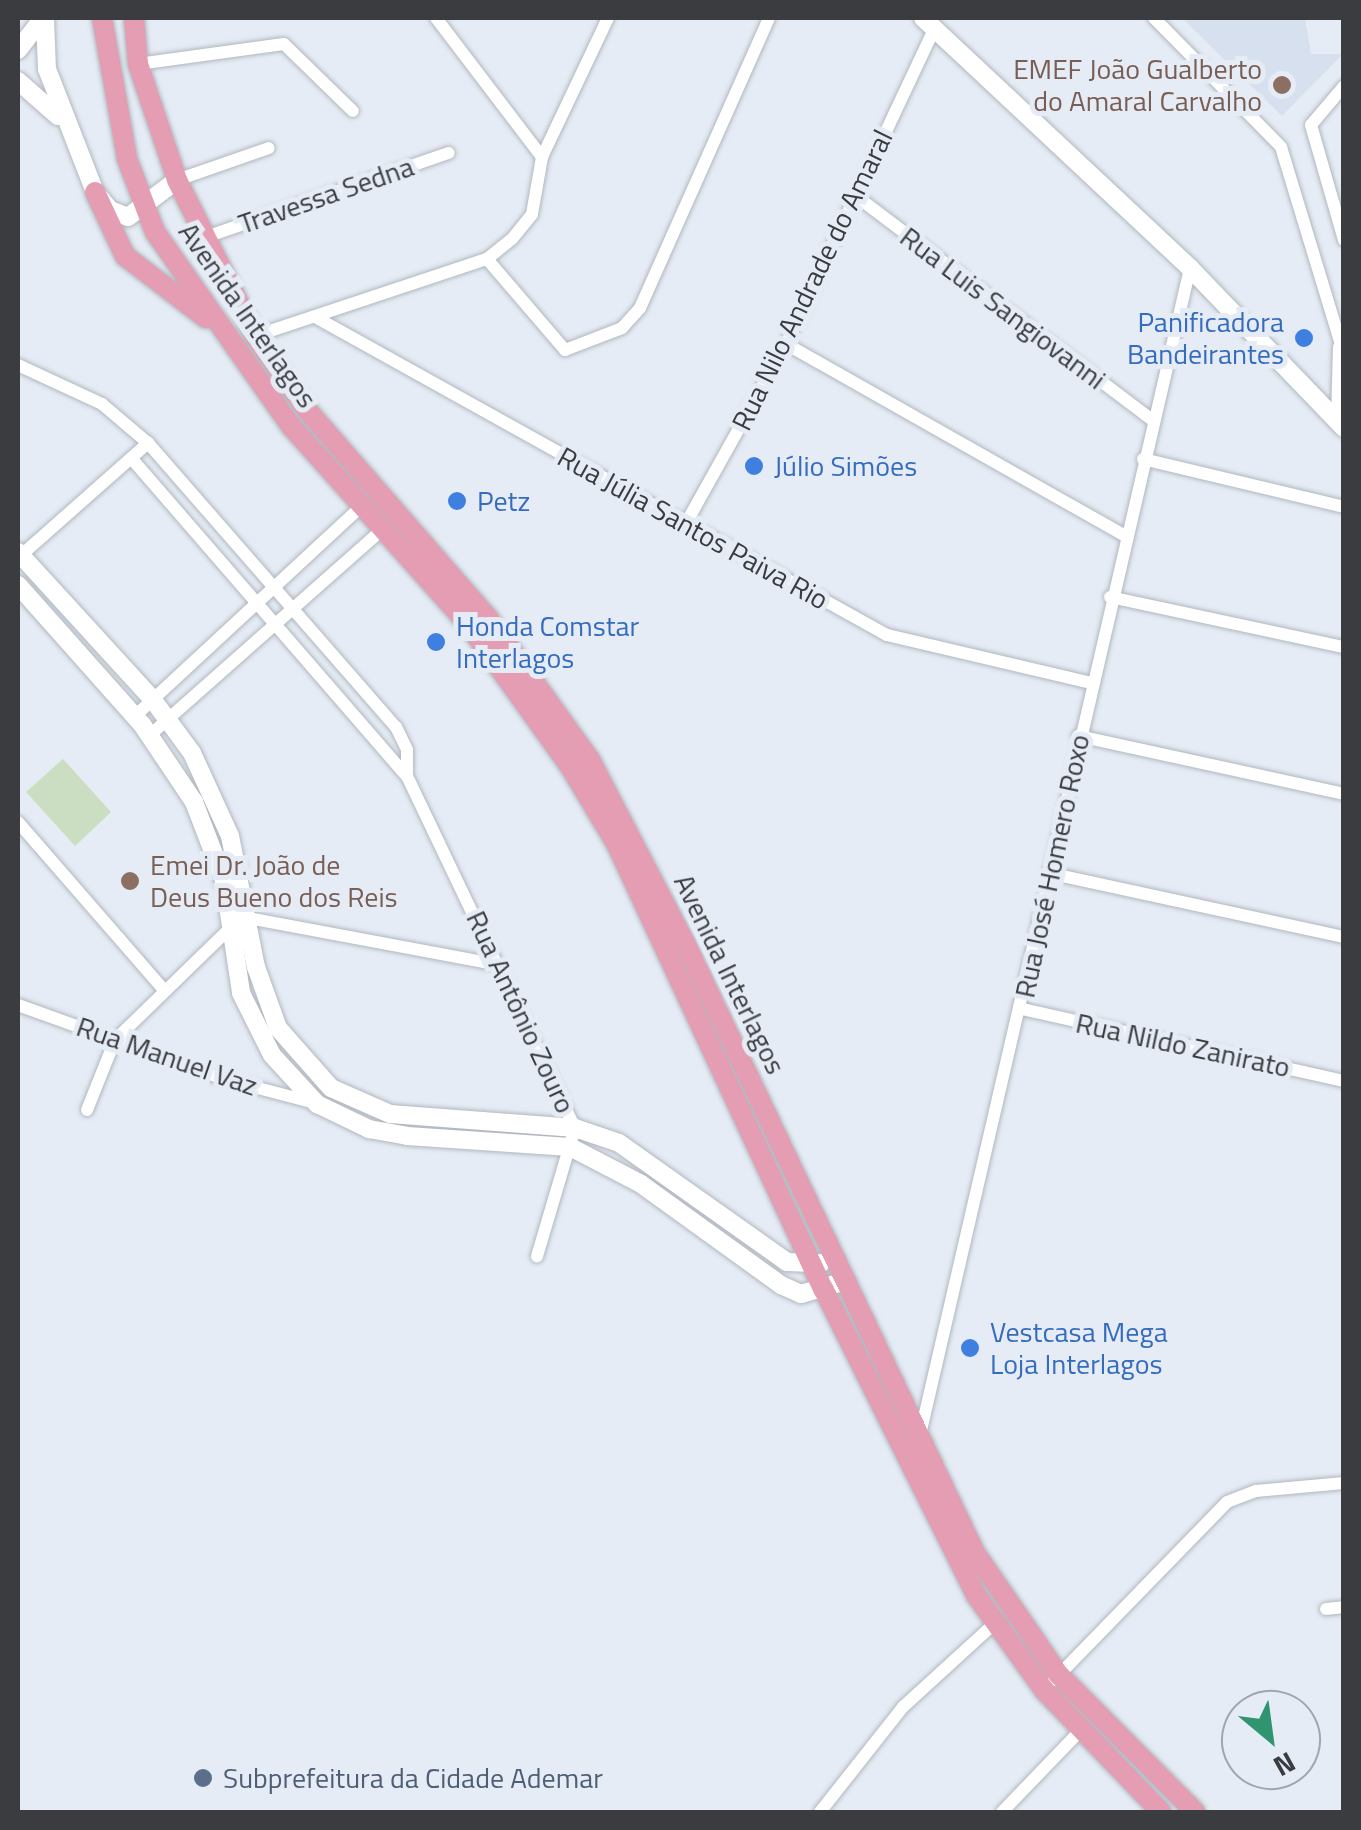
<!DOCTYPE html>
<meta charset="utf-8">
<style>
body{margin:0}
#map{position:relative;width:1361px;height:1830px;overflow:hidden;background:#e6ecf5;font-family:"Titillium Web",sans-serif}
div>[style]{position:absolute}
.built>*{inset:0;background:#d6e0ef}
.green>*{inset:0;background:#cbdec2}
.roads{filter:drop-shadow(0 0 2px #b1b7bf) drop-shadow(0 0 2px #b1b7bf)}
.street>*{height:12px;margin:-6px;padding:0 6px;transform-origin:6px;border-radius:6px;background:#fff}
.secondary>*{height:18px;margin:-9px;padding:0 9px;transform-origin:9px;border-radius:9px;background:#fff}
.primary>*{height:20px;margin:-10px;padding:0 10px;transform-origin:10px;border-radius:10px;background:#e59db3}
.dots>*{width:28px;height:28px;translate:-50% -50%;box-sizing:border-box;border:5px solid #e6ecf5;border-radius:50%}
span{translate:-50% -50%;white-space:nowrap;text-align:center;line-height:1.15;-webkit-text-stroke:10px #e6ecf5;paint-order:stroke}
.education-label{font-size:28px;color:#785e54}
.right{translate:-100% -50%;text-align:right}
.left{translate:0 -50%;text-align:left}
.street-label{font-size:28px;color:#3a3c3f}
.shop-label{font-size:28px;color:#366cbe}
.service-label{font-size:28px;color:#4e5e75}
.frame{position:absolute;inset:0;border:20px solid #3a3c3f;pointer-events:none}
.north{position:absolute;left:1221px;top:1690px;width:100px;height:100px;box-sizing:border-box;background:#e6ecf5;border:2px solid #a1a6ac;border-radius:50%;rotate:151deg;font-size:28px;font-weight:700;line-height:40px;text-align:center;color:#3a3c3f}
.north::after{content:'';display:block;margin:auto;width:35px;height:45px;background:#309470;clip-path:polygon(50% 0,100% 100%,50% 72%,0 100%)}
</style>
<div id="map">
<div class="built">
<i style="clip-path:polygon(1182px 18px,1305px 18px,1311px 54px,1343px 54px,1282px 116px)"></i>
</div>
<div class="green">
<i style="clip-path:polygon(63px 759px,111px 812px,75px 846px,26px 792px)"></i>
</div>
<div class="roads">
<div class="street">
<i style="left:436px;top:18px;width:175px;rotate:52.7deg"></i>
<i style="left:1154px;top:18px;width:181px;rotate:45.4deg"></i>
<i style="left:1281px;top:147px;width:216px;rotate:73.1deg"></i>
<i style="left:138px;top:64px;width:147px;rotate:-7.8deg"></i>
<i style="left:284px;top:44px;width:96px;rotate:44.2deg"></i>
<i style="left:1344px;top:86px;width:51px;rotate:130.2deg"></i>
<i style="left:1311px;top:125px;width:120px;rotate:74deg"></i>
<i style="left:177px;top:180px;width:97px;rotate:-19.2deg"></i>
<i style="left:856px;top:196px;width:370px;rotate:37.1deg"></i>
<i style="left:203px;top:238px;width:260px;rotate:-19.1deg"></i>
<i style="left:487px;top:259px;width:120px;rotate:49.4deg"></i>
<i style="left:565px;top:350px;width:61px;rotate:-21.1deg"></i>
<i style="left:622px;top:328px;width:27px;rotate:-48deg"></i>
<i style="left:640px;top:308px;width:317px;rotate:-66deg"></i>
<i style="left:317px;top:318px;width:652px;rotate:29.08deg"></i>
<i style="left:887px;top:635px;width:210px;rotate:13.2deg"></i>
<i style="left:255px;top:336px;width:244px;rotate:-18.4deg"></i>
<i style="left:487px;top:259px;width:32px;rotate:-39deg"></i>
<i style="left:512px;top:239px;width:32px;rotate:-51deg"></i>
<i style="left:532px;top:214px;width:58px;rotate:-80deg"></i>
<i style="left:542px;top:157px;width:154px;rotate:-64.6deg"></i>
<i style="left:786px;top:344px;width:388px;rotate:29.5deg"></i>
<i style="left:18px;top:365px;width:93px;rotate:24.9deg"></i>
<i style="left:102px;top:404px;width:60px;rotate:40.3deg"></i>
<i style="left:148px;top:443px;width:377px;rotate:48.9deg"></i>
<i style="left:396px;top:727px;width:25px;rotate:64deg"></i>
<i style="left:407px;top:750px;width:26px;rotate:90deg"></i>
<i style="left:1337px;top:419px;width:72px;rotate:-88.4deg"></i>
<i style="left:132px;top:459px;width:420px;rotate:49.1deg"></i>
<i style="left:407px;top:776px;width:390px;rotate:64.5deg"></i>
<i style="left:575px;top:1128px;width:134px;rotate:106.5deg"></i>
<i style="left:1143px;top:459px;width:207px;rotate:13.4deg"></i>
<i style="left:685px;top:525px;width:207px;rotate:-60.8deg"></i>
<i style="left:786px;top:344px;width:345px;rotate:-64.8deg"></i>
<i style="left:18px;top:558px;width:174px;rotate:-41.5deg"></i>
<i style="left:1110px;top:597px;width:239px;rotate:12.1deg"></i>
<i style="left:135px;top:716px;width:311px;rotate:-42.8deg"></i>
<i style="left:150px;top:735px;width:312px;rotate:-41.5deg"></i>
<i style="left:1078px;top:736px;width:272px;rotate:12.3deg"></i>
<i style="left:18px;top:822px;width:221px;rotate:49deg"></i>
<i style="left:1048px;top:873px;width:303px;rotate:12.2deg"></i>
<i style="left:18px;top:1005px;width:219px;rotate:19.8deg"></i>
<i style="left:224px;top:1079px;width:94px;rotate:14.8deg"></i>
<i style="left:1022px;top:1009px;width:330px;rotate:12.6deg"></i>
<i style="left:87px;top:1110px;width:75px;rotate:-68.2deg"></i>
<i style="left:115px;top:1040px;width:161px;rotate:-44.2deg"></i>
<i style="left:230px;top:928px;width:21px;rotate:-29deg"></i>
<i style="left:248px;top:918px;width:256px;rotate:10.6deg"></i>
<i style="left:920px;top:1435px;width:1198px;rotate:-76.97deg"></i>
<i style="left:1326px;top:1609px;width:18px;rotate:-6deg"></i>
<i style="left:1054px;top:1680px;width:248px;rotate:-45.8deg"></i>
<i style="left:1227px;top:1502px;width:31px;rotate:-21deg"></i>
<i style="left:1256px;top:1491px;width:88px;rotate:-5.2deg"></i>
<i style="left:820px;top:1812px;width:134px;rotate:-51.7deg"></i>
<i style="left:903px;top:1707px;width:125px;rotate:-42.4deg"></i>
<i style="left:1002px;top:1812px;width:112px;rotate:-46.1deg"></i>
</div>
<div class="secondary">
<i style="left:45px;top:18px;width:51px;rotate:87.8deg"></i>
<i style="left:47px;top:69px;width:132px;rotate:68.7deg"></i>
<i style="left:95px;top:192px;width:23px;rotate:50deg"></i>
<i style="left:110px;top:210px;width:19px;rotate:21deg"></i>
<i style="left:128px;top:217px;width:61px;rotate:-37.1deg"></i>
<i style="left:923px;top:18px;width:366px;rotate:43.1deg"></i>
<i style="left:1190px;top:268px;width:222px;rotate:46.1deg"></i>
<i style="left:18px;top:50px;width:41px;rotate:-52deg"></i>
<i style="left:18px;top:81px;width:53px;rotate:41.2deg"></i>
<i style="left:18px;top:552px;width:200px;rotate:47.6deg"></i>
<i style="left:153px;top:700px;width:66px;rotate:53.7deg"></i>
<i style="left:192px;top:753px;width:91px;rotate:65.4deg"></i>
<i style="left:230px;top:836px;width:134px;rotate:78.8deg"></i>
<i style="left:256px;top:967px;width:65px;rotate:70.2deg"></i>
<i style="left:278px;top:1028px;width:80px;rotate:48.5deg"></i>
<i style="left:331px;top:1088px;width:64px;rotate:23.8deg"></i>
<i style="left:390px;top:1114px;width:186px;rotate:4.3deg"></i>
<i style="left:575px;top:1128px;width:46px;rotate:18.8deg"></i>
<i style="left:619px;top:1143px;width:206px;rotate:35.3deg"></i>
<i style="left:787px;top:1262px;width:34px;rotate:2deg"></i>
<i style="left:18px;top:585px;width:188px;rotate:48.4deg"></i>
<i style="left:143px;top:726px;width:92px;rotate:56.1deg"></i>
<i style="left:194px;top:802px;width:84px;rotate:69deg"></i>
<i style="left:224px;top:880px;width:114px;rotate:81.4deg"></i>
<i style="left:241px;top:993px;width:69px;rotate:63.4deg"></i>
<i style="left:272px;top:1055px;width:67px;rotate:47.4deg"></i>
<i style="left:317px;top:1104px;width:58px;rotate:25.7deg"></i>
<i style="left:369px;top:1129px;width:39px;rotate:10deg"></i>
<i style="left:407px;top:1136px;width:163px;rotate:3.9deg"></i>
<i style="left:570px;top:1147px;width:80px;rotate:27.5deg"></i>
<i style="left:641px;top:1184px;width:173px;rotate:35.8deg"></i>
<i style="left:781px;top:1285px;width:22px;rotate:24deg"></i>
<i style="left:801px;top:1294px;width:47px;rotate:-16.1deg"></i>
</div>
<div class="primary">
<i style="left:102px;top:18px;width:143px;rotate:79.9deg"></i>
<i style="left:127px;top:159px;width:78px;rotate:69deg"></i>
<i style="left:155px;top:232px;width:237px;rotate:55deg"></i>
<i style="left:291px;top:426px;width:266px;rotate:48.2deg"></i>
<i style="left:468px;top:624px;width:177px;rotate:54.4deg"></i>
<i style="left:571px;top:768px;width:90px;rotate:59.1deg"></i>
<i style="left:617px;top:845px;width:491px;rotate:65.1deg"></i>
<i style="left:824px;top:1290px;width:341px;rotate:63.5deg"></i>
<i style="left:976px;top:1595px;width:117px;rotate:54.4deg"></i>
<i style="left:1044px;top:1690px;width:169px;rotate:46.2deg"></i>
<i style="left:134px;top:18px;width:46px;rotate:85deg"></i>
<i style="left:138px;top:64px;width:122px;rotate:71.4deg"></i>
<i style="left:177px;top:180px;width:174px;rotate:63.4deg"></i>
<i style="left:255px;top:336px;width:92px;rotate:54.8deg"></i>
<i style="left:308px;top:411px;width:274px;rotate:49deg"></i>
<i style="left:488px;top:618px;width:175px;rotate:54.3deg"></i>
<i style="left:590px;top:760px;width:208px;rotate:62.6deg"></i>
<i style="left:686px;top:945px;width:673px;rotate:64.58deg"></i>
<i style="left:975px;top:1553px;width:148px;rotate:55.5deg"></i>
<i style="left:1059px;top:1675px;width:193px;rotate:45.2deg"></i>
<i style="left:95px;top:192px;width:71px;rotate:64.9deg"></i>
<i style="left:125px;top:256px;width:102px;rotate:37.4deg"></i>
</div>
</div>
<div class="dots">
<i style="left:1282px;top:85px;background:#8d6e63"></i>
<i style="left:1304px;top:338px;background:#3f7fe0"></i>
<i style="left:754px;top:466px;background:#3f7fe0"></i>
<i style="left:457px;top:501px;background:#3f7fe0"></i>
<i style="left:436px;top:642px;background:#3f7fe0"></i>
<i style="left:130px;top:881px;background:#8d6e63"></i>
<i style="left:970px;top:1348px;background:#3f7fe0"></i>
<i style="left:203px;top:1778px;background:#5c6f8a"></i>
</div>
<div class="education-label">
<span class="right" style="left:1262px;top:85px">EMEF João Gualberto<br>do Amaral Carvalho</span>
<span class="left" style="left:150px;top:881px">Emei Dr. João de<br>Deus Bueno dos Reis</span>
</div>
<div class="street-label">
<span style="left:326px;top:195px;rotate:-19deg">Travessa Sedna</span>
<span style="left:812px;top:280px;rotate:-64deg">Rua Nilo Andrade do Amaral</span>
<span style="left:1003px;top:308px;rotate:37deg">Rua Luis Sangiovanni</span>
<span style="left:248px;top:315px;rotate:55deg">Avenida Interlagos</span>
<span style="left:693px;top:528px;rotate:29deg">Rua Júlia Santos Paiva Rio</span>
<span style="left:1052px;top:866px;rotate:-78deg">Rua José Homero Roxo</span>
<span style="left:730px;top:974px;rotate:64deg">Avenida Interlagos</span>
<span style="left:521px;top:1012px;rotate:65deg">Rua Antônio Zouro</span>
<span style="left:1183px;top:1045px;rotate:12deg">Rua Nildo Zanirato</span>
<span style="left:167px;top:1056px;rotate:19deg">Rua Manuel Vaz</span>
</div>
<div class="shop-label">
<span class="right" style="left:1284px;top:338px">Panificadora<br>Bandeirantes</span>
<span class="left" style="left:774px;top:466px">Júlio Simões</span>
<span class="left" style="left:477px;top:501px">Petz</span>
<span class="left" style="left:456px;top:642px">Honda Comstar<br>Interlagos</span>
<span class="left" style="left:990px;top:1348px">Vestcasa Mega<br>Loja Interlagos</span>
</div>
<div class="service-label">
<span class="left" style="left:223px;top:1778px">Subprefeitura da Cidade Ademar</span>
</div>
<div class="frame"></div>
<div class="north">N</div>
</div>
